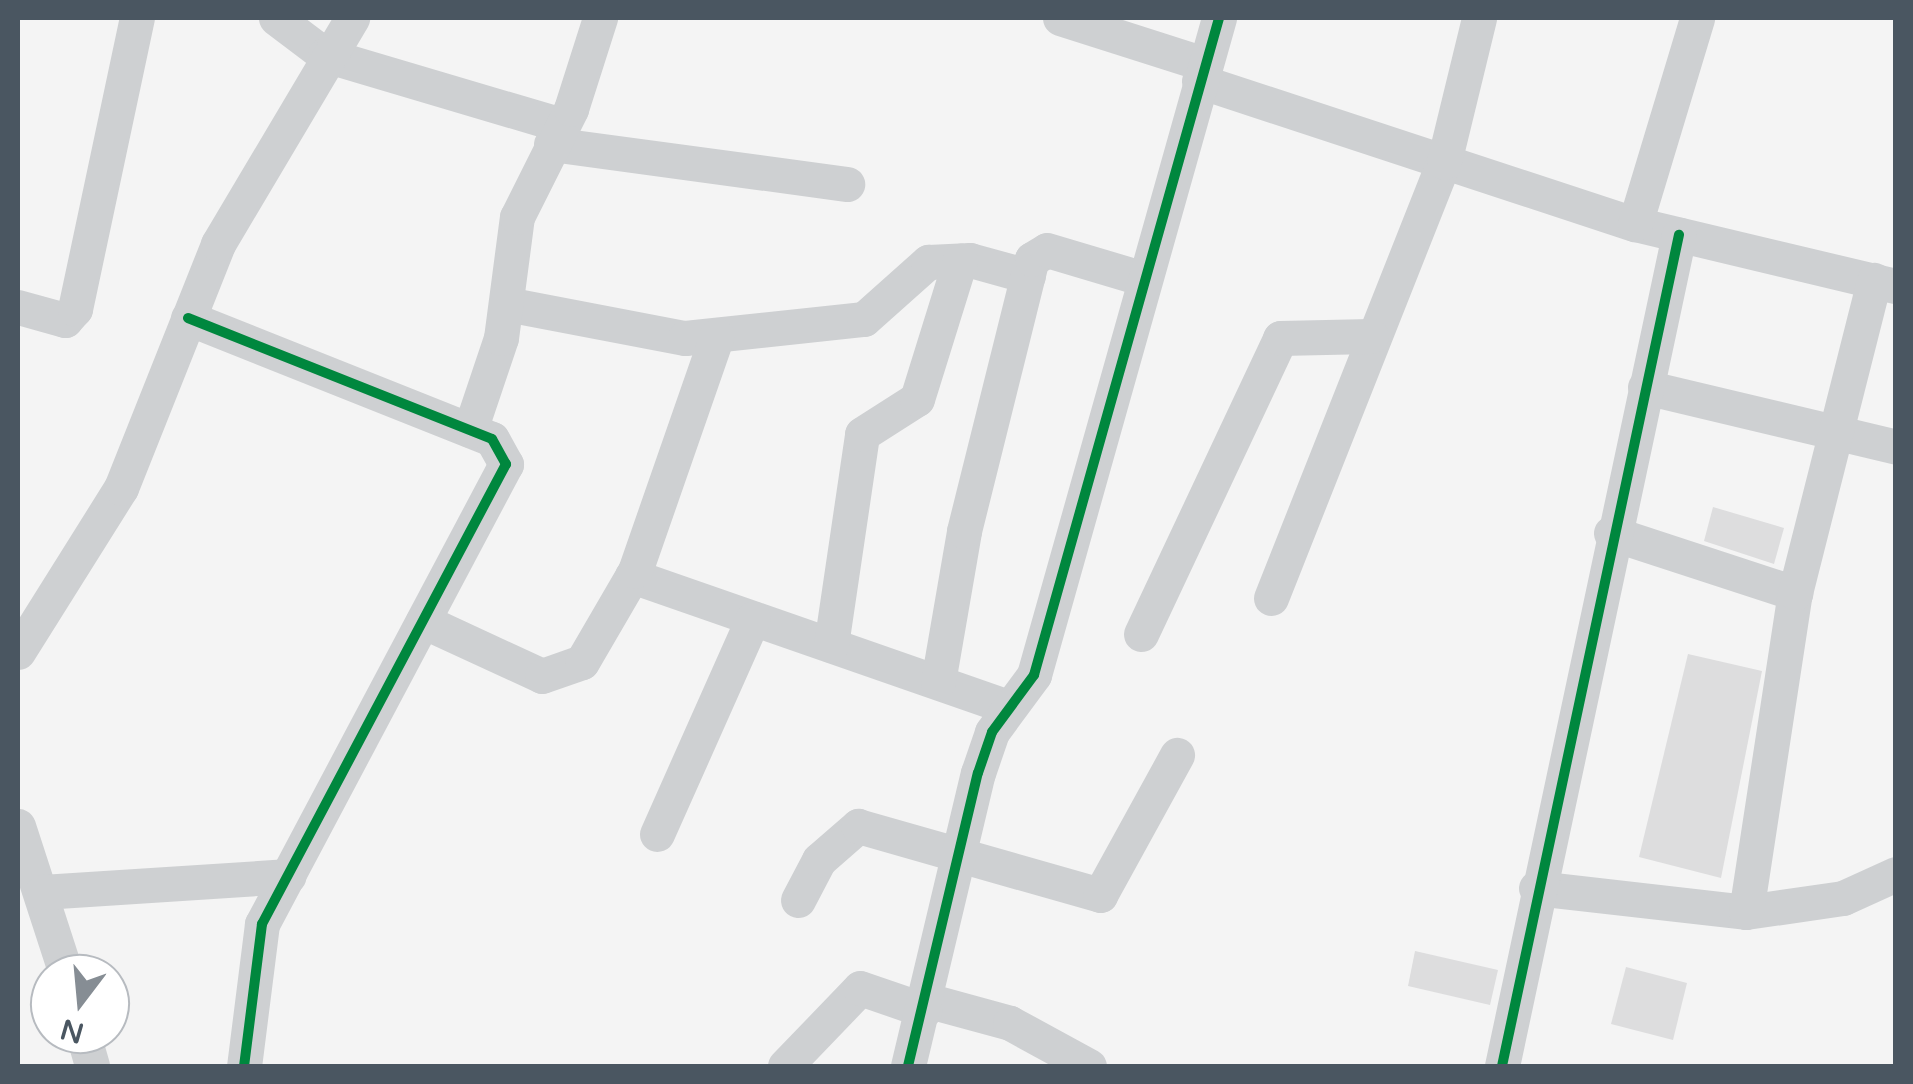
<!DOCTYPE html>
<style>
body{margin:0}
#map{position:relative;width:1913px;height:1084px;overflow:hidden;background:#f4f4f4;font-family:"Varela Round",sans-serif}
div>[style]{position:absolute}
.building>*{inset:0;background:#ddddde}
.street>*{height:35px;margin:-17.5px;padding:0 17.5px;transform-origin:17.5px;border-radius:17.5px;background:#ced0d2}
.cycleway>*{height:10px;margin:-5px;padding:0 5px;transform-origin:5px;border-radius:5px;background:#00873e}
span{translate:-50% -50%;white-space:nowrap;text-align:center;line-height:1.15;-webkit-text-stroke:8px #fff;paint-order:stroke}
.frame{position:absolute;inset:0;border:20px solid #4a5661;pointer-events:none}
.north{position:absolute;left:30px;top:954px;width:100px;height:100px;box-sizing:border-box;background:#fff;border:2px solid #b7bbc0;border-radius:50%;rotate:196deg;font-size:28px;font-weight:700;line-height:40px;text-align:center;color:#4a5661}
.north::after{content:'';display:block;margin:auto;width:35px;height:45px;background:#868d94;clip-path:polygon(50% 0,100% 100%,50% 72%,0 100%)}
</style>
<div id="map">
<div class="building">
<i style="clip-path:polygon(1713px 507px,1784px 528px,1774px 564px,1704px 541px)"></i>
<i style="clip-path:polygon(1688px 654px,1762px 671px,1721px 878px,1639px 857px)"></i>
<i style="clip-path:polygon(1415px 951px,1498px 970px,1490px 1005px,1408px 986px)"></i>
<i style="clip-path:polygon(1626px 967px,1687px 983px,1673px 1040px,1611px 1024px)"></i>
</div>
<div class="street">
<i style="left:276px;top:18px;width:61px;rotate:37.1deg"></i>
<i style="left:325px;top:55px;width:247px;rotate:16.5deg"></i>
<i style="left:1060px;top:18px;width:151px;rotate:17.7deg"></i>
<i style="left:1199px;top:81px;width:459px;rotate:18.2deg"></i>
<i style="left:1635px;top:224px;width:268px;rotate:13.4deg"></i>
<i style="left:551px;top:144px;width:299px;rotate:7.7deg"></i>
<i style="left:1635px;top:224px;width:215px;rotate:-73.2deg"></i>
<i style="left:506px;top:304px;width:182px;rotate:10.8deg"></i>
<i style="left:685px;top:338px;width:180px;rotate:-6.1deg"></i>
<i style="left:864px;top:319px;width:86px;rotate:-41.7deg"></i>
<i style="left:928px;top:262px;width:42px;rotate:-2.7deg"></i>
<i style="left:970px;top:260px;width:60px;rotate:15.4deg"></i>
<i style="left:18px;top:307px;width:49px;rotate:15.5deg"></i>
<i style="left:65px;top:320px;width:15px;rotate:-48deg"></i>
<i style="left:75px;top:309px;width:298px;rotate:-78deg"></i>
<i style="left:188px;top:318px;width:327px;rotate:21.7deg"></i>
<i style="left:492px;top:439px;width:29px;rotate:61deg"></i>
<i style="left:506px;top:464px;width:521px;rotate:117.94deg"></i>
<i style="left:262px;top:924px;width:143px;rotate:97.2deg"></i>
<i style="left:1645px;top:387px;width:258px;rotate:13.4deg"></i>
<i style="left:470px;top:430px;width:97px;rotate:-71.4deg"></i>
<i style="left:501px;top:338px;width:122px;rotate:-82.5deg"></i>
<i style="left:517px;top:217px;width:121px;rotate:-63.4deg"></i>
<i style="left:571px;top:109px;width:96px;rotate:-72.3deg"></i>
<i style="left:1611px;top:533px;width:194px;rotate:18.1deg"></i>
<i style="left:632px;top:576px;width:399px;rotate:19.2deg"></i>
<i style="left:1271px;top:598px;width:469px;rotate:-68.4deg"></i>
<i style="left:1444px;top:162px;width:148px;rotate:-76.3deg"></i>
<i style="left:423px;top:621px;width:131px;rotate:24.8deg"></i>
<i style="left:542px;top:676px;width:42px;rotate:-19.3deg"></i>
<i style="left:582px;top:662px;width:105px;rotate:-59.8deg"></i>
<i style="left:635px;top:571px;width:249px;rotate:-70.8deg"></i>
<i style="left:1141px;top:634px;width:327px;rotate:-64.8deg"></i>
<i style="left:1280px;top:338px;width:91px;rotate:-1.3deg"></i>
<i style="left:831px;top:645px;width:213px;rotate:-81.6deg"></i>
<i style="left:862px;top:434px;width:65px;rotate:-32.5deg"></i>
<i style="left:917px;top:399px;width:145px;rotate:-72.7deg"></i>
<i style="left:18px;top:652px;width:194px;rotate:-57.9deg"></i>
<i style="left:121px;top:488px;width:263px;rotate:-68.3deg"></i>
<i style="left:218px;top:244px;width:263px;rotate:-59.3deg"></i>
<i style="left:938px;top:682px;width:153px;rotate:-80.2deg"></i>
<i style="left:964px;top:531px;width:280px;rotate:-76deg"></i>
<i style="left:1032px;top:259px;width:17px;rotate:-31deg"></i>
<i style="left:1047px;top:250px;width:98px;rotate:16.6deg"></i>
<i style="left:18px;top:826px;width:156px;rotate:72deg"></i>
<i style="left:657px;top:834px;width:236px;rotate:-66deg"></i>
<i style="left:1536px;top:888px;width:211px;rotate:6.5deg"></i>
<i style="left:1746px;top:912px;width:98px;rotate:-8.2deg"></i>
<i style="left:1843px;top:898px;width:58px;rotate:-24.4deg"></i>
<i style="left:42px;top:892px;width:247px;rotate:-3.7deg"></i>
<i style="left:798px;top:900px;width:45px;rotate:-62.3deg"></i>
<i style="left:819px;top:860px;width:52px;rotate:-41.1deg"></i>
<i style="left:858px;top:826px;width:252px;rotate:15.9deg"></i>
<i style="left:1100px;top:895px;width:160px;rotate:-61.2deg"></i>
<i style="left:1746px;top:912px;width:323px;rotate:-81.3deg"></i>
<i style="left:1795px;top:593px;width:323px;rotate:-75.8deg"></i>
<i style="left:926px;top:1000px;width:87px;rotate:15.3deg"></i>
<i style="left:1010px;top:1023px;width:90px;rotate:28.6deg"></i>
<i style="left:83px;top:1034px;width:33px;rotate:74deg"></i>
<i style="left:785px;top:1066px;width:108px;rotate:-46.1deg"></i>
<i style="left:860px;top:988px;width:68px;rotate:19deg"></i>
<i style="left:908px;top:1066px;width:301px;rotate:-76.6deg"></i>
<i style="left:978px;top:773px;width:43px;rotate:-71.1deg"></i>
<i style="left:992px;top:732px;width:71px;rotate:-53.6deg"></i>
<i style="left:1034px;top:675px;width:683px;rotate:-74.27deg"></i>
<i style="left:1502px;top:1066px;width:850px;rotate:-77.98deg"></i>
</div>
<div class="cycleway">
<i style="left:188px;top:318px;width:327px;rotate:21.7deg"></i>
<i style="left:492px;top:439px;width:29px;rotate:61deg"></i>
<i style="left:506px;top:464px;width:521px;rotate:117.94deg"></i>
<i style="left:262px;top:924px;width:143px;rotate:97.2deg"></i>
<i style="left:908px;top:1066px;width:301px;rotate:-76.6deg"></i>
<i style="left:978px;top:773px;width:43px;rotate:-71.1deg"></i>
<i style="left:992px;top:732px;width:71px;rotate:-53.6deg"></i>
<i style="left:1034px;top:675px;width:683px;rotate:-74.27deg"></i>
<i style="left:1502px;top:1066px;width:850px;rotate:-77.98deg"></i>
</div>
<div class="frame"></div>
<div class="north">N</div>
</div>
